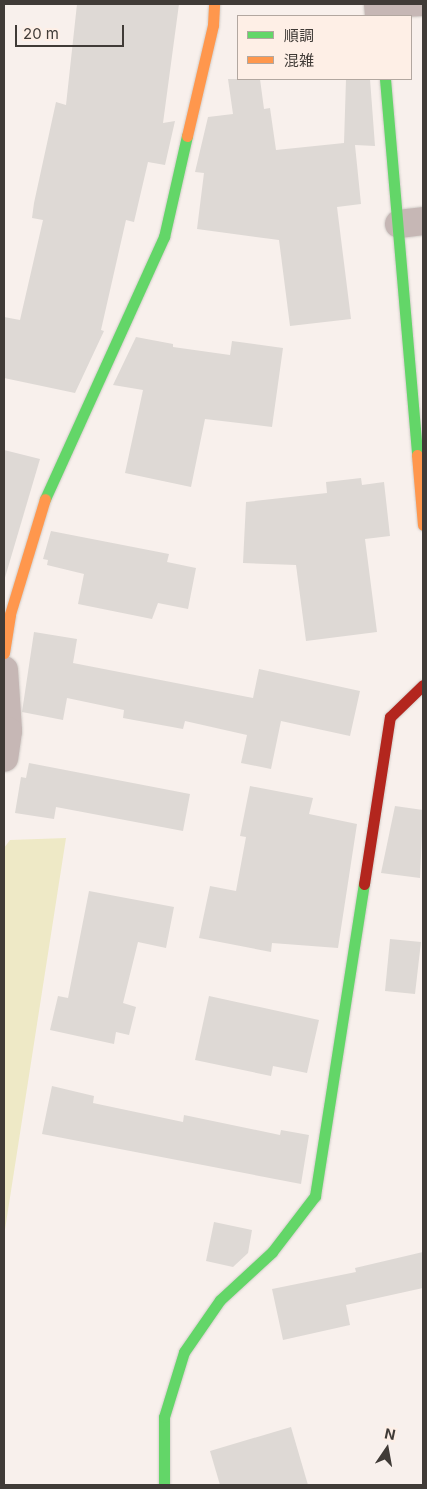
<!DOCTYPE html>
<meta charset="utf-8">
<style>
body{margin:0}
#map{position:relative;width:427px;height:1489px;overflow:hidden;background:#f8f0ec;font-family:Inter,"Noto Sans JP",sans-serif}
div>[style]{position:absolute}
.green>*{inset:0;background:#eee9c6}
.building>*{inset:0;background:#ded9d5}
.roads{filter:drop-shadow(0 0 1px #d2cdc9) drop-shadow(0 0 1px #d2cdc9)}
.lane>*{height:19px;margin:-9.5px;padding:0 9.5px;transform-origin:9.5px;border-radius:9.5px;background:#c6b7b5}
.street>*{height:28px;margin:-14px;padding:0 14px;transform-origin:14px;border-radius:14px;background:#c6b7b5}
.fast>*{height:11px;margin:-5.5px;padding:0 5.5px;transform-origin:5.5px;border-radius:5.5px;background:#63d668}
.slow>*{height:11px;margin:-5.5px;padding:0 5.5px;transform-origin:5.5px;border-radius:5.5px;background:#ff974d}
.jam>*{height:11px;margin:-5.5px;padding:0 5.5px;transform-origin:5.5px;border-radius:5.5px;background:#b3261e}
span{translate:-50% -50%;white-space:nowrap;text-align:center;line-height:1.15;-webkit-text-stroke:5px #feefe6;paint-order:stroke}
.frame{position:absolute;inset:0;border:5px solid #403b37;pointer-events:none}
.legend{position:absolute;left:237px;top:15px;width:175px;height:65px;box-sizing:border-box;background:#feefe6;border:1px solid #b2a7a0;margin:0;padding:6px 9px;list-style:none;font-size:15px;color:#403b37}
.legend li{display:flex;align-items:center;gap:10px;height:25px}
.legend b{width:25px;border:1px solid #b2a7a0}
.north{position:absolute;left:362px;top:1424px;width:50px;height:50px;-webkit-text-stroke:4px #feefe6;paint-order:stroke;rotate:12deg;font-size:14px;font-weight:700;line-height:20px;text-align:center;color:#403b37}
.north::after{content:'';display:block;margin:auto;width:18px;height:22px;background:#403b37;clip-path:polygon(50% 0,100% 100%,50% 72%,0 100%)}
.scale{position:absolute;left:15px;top:25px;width:109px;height:22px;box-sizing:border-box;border:2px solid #403b37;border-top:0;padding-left:6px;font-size:15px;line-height:18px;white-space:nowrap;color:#403b37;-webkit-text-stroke:4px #feefe6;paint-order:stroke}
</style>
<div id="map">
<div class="green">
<i style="clip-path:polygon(66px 838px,4px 1236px,4px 1237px,4px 848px,10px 840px)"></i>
</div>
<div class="building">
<i style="clip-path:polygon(77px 4px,179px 4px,163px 123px,175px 121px,165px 165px,148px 162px,134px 222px,126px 220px,101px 330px,104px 331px,75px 393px,4px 378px,4px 317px,20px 320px,43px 220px,32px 218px,34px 203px,56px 102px,66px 105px)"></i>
<i style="clip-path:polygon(228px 79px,260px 79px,264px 109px,270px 108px,276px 150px,344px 143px,346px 79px,370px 79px,375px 146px,355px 145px,361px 204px,337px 207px,351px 319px,290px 326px,279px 240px,197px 229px,204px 173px,195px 172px,208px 117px,233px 114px)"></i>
<i style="clip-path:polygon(136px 337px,173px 344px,173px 347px,230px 355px,232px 341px,283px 348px,272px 427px,205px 419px,191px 487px,125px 473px,143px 390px,113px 385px)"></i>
<i style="clip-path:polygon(4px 450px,40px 459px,4px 581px)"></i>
<i style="clip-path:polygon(361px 478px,362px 485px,384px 482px,390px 536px,365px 539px,377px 632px,306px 641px,296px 565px,243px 563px,246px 502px,327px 493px,326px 482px)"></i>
<i style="clip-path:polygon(51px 531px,169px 554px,167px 562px,196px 568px,188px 609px,158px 603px,152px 619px,78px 604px,84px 574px,47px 565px,48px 560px,43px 559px)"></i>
<i style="clip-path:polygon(34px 632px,77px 639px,73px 663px,253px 698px,259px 669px,360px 691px,350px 736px,281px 721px,271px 769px,241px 763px,247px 735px,185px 721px,183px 729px,123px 718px,124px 710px,67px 698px,63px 720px,22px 712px)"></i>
<i style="clip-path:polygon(29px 763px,190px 794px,183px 831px,56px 807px,54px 819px,15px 813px,21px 777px,26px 778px)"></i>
<i style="clip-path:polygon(250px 786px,313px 798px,309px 814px,357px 824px,338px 948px,272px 943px,271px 952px,199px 938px,210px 886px,236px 891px,246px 837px,240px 836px)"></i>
<i style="clip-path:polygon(395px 806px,423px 810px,420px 878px,381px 873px)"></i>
<i style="clip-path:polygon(89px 891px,174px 907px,166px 948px,138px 942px,123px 1003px,136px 1007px,129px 1035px,116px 1032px,114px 1044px,50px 1030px,58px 996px,68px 998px)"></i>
<i style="clip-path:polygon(390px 939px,421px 942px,415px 994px,385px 991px)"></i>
<i style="clip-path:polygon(209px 996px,319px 1020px,307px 1073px,273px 1066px,271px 1076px,195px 1060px)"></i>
<i style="clip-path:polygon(52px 1086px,94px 1096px,93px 1103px,183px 1122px,184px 1115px,280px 1135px,281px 1130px,309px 1135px,301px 1184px,42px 1134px)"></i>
<i style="clip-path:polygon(214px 1222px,252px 1230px,248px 1253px,233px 1267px,206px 1261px)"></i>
<i style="clip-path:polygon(423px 1252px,423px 1288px,346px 1305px,350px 1325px,283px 1340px,272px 1289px,356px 1272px,355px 1268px)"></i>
<i style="clip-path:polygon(291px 1427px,308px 1485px,220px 1485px,210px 1451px)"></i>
</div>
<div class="roads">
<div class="lane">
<i style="left:378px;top:8px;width:45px;rotate:-2.5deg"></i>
</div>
<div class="street">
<i style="left:378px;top:4px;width:12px;rotate:85deg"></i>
<i style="left:399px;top:224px;width:24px;rotate:-7deg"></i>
<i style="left:4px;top:670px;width:61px;rotate:86.2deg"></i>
<i style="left:8px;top:731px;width:27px;rotate:98deg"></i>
</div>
<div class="fast">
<i style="left:385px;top:79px;width:377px;rotate:85.1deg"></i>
<i style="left:45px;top:499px;width:288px;rotate:-65.6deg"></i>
<i style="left:164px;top:237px;width:104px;rotate:-77.2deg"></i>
<i style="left:164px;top:1485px;width:68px;rotate:-90deg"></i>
<i style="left:164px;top:1417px;width:68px;rotate:-72.9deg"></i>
<i style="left:184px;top:1352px;width:63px;rotate:-55.3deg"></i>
<i style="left:220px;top:1300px;width:71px;rotate:-42.7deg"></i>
<i style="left:272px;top:1252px;width:71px;rotate:-52.5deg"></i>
<i style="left:315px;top:1196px;width:316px;rotate:-81.1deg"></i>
</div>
<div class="slow">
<i style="left:187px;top:136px;width:114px;rotate:-76.8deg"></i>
<i style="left:213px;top:25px;width:21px;rotate:-87deg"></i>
<i style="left:417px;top:455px;width:70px;rotate:85.1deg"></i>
<i style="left:4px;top:653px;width:39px;rotate:-81deg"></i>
<i style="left:10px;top:614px;width:120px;rotate:-73.1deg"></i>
</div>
<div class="jam">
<i style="left:364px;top:884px;width:169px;rotate:-81.2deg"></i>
<i style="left:390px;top:717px;width:46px;rotate:-44.1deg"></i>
</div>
</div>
<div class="frame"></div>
<ul class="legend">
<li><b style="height:6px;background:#63d668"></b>順調</li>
<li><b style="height:6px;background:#ff974d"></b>混雑</li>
</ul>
<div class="north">N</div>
<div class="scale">20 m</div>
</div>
